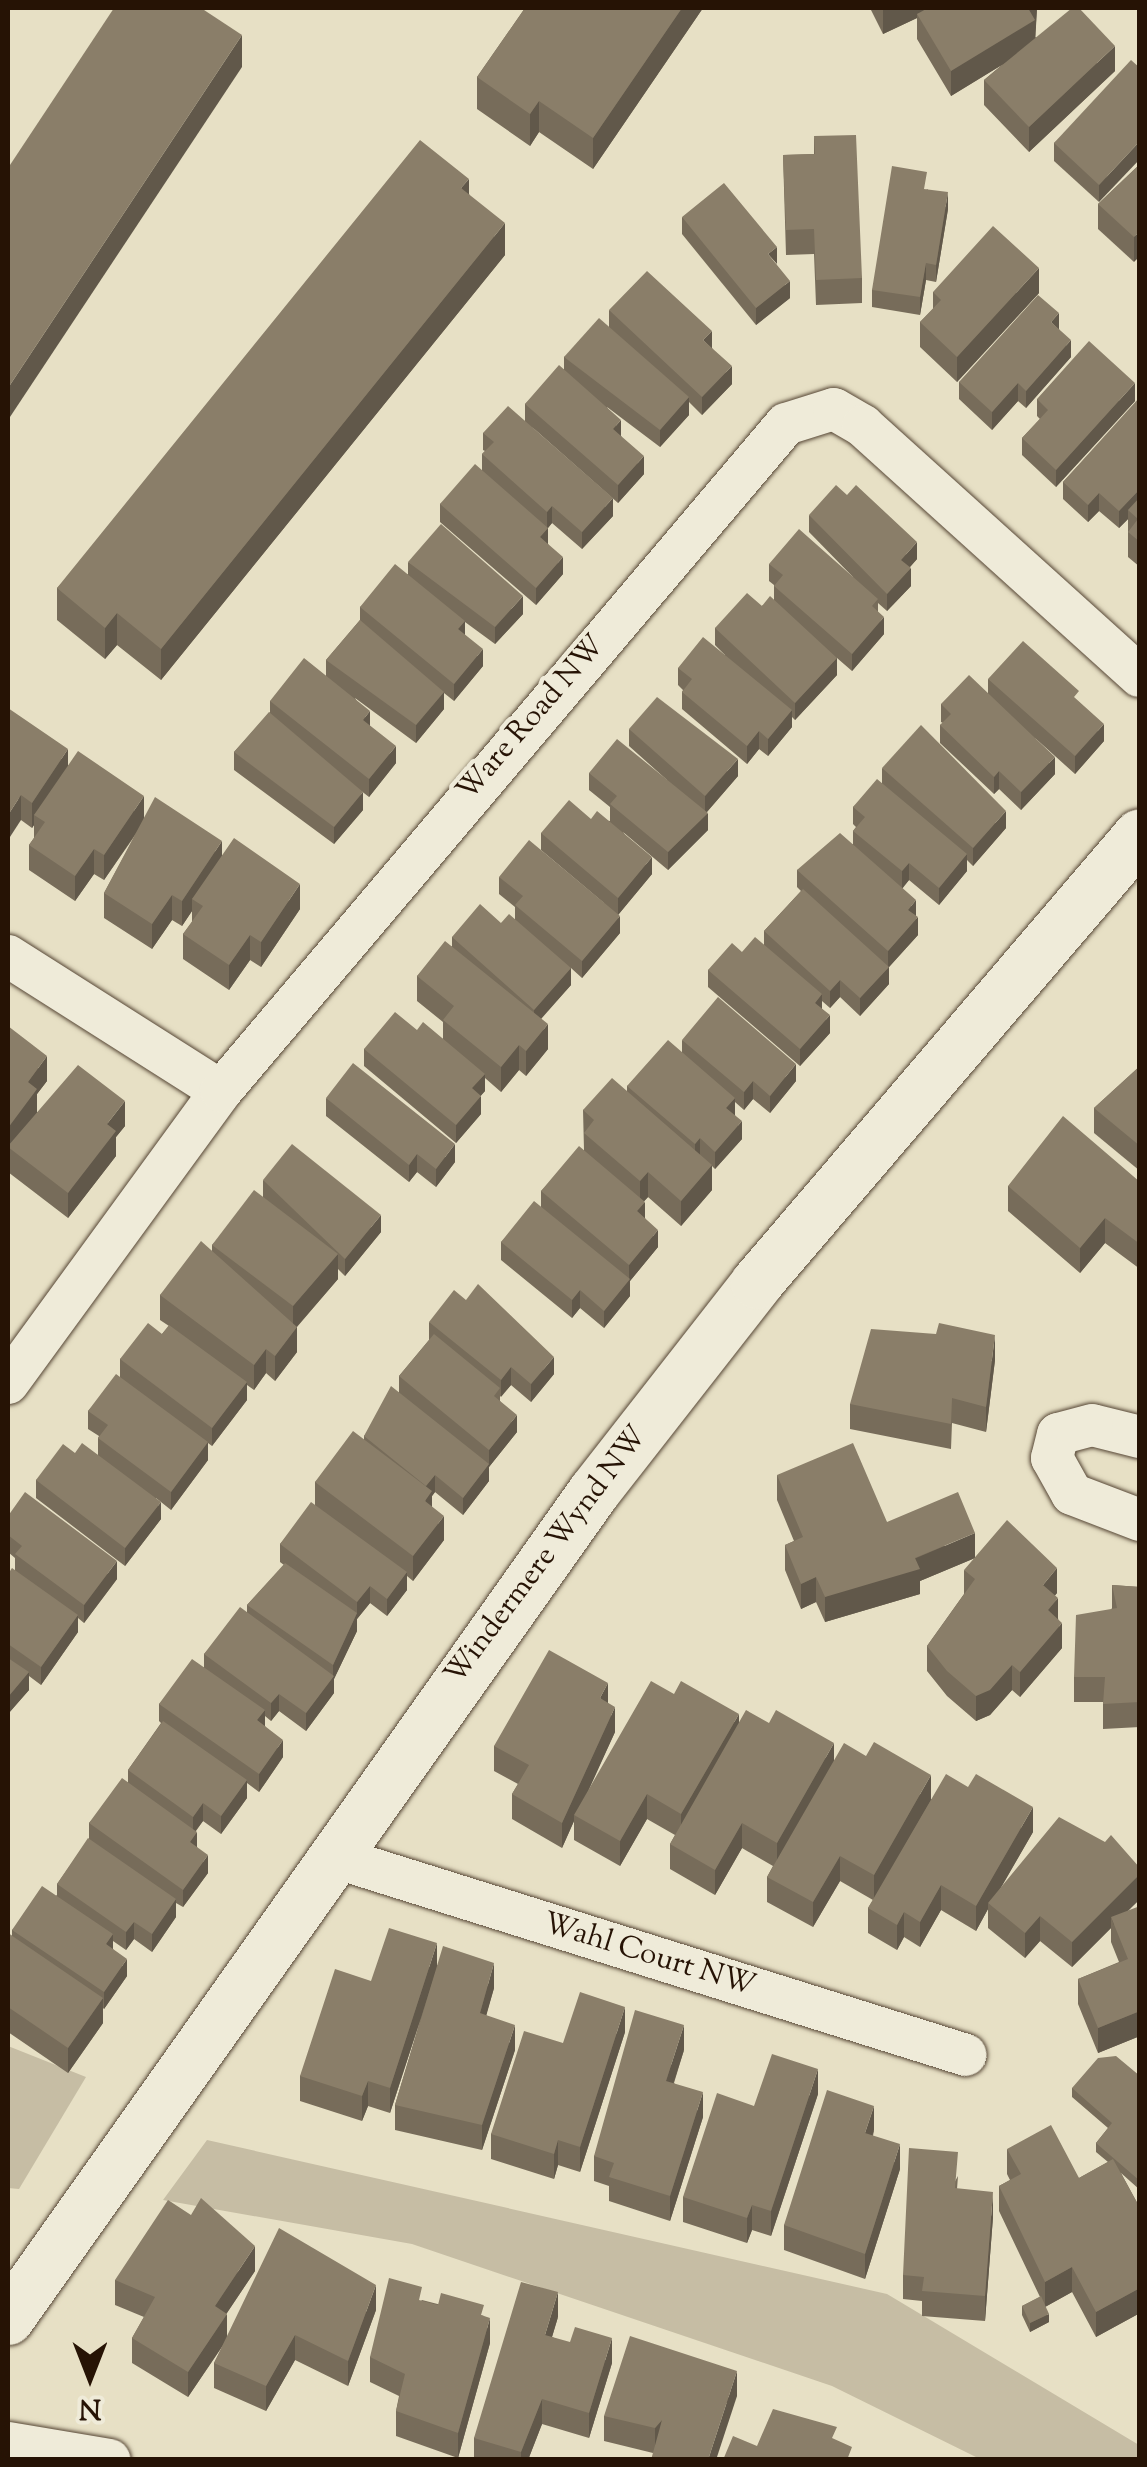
<!DOCTYPE html>
<style>
body{margin:0}
#map{position:relative;width:1147px;height:2467px;overflow:hidden;background:#e7e0c5;font-family:"Sorts Mill Goudy",serif}
div>[style]{position:absolute}
.green>*{inset:0;background:#c6bda4}
.roads{filter:drop-shadow(0 0 2px #564635) drop-shadow(0 0 2px #564635)}
.minor>*{height:42px;margin:-21px;padding:0 21px;transform-origin:21px;border-radius:21px;background:#efebd9}
.tertiary>*{height:52px;margin:-26px;padding:0 26px;transform-origin:26px;border-radius:26px;background:#efebd9}
.wall>*{inset:0;background:#776c5a}
.shaded-wall>*{inset:0;background:#61584a}
.building>*{inset:0;background:#8a7e69}
span{translate:-50% -50%;white-space:nowrap;text-align:center;line-height:1.15;-webkit-text-stroke:9px #efebd9;paint-order:stroke}
.street-label{font-size:30px;color:#261305}
.frame{position:absolute;inset:0;border:10px solid #261305;pointer-events:none}
.north{position:absolute;left:40px;top:2327px;width:100px;height:100px;-webkit-text-stroke:8px #efebd9;paint-order:stroke;rotate:180deg;font-size:28px;font-weight:700;line-height:40px;text-align:center;color:#261305}
.north::after{content:'';display:block;margin:auto;width:35px;height:45px;background:#261305;clip-path:polygon(50% 0,100% 100%,50% 72%,0 100%)}
</style>
<div id="map">
<div class="green">
<i style="clip-path:polygon(8px 2046px,86px 2077px,19px 2189px,8px 2188px)"></i>
<i style="clip-path:polygon(207px 2140px,887px 2294px,1139px 2445px,1139px 2459px,980px 2459px,832px 2386px,412px 2244px,163px 2200px)"></i>
</div>
<div class="roads">
<div class="minor">
<i style="left:8px;top:956px;width:252px;rotate:32.4deg"></i>
<i style="left:8px;top:1383px;width:361px;rotate:-53.9deg"></i>
<i style="left:221px;top:1091px;width:874px;rotate:-49.73deg"></i>
<i style="left:786px;top:424px;width:50px;rotate:-17.4deg"></i>
<i style="left:834px;top:409px;width:34px;rotate:30deg"></i>
<i style="left:863px;top:426px;width:373px;rotate:42.1deg"></i>
<i style="left:1140px;top:1437px;width:49px;rotate:-166deg"></i>
<i style="left:1092px;top:1425px;width:35px;rotate:165deg"></i>
<i style="left:1058px;top:1434px;width:25px;rotate:104deg"></i>
<i style="left:1052px;top:1458px;width:41px;rotate:60.9deg"></i>
<i style="left:1072px;top:1494px;width:73px;rotate:20.9deg"></i>
<i style="left:331px;top:1856px;width:665px;rotate:17.4deg"></i>
<i style="left:8px;top:2443px;width:103px;rotate:9.5deg"></i>
</div>
<div class="tertiary">
<i style="left:8px;top:2319px;width:1014px;rotate:-54.68deg"></i>
<i style="left:594px;top:1492px;width:265px;rotate:-52deg"></i>
<i style="left:757px;top:1283px;width:589px;rotate:-49.47deg"></i>
</div>
</div>
<div class="wall">
<i style="clip-path:polygon(525px 8px,703px 8px,593px 169px,539px 132px,530px 146px,477px 109px,477px 77px)"></i>
<i style="clip-path:polygon(870px 8px,1037px 8px,1035px 37px,1115px 71px,1029px 152px,984px 105px,984px 80px,1003px 64px,951px 96px,917px 39px,917px 18px,883px 34px)"></i>
<i style="clip-path:polygon(1140px 68px,1099px 202px,1054px 161px,1054px 143px)"></i>
<i style="clip-path:polygon(814px 136px,862px 278px,862px 303px,816px 305px,814px 254px,786px 255px,783px 155px,814px 154px)"></i>
<i style="clip-path:polygon(1140px 164px,1134px 262px,1098px 229px,1098px 204px)"></i>
<i style="clip-path:polygon(927px 189px,948px 209px,936px 282px,926px 280px,920px 315px,872px 307px,872px 290px)"></i>
<i style="clip-path:polygon(469px 194px,505px 255px,161px 680px,117px 645px,105px 659px,57px 620px,57px 588px)"></i>
<i style="clip-path:polygon(682px 217px,776px 264px,790px 298px,756px 325px,682px 234px)"></i>
<i style="clip-path:polygon(933px 292px,1039px 293px,957px 382px,920px 347px,920px 322px,933px 309px)"></i>
<i style="clip-path:polygon(609px 310px,712px 348px,732px 384px,702px 415px,689px 402px,689px 415px,660px 447px,607px 407px,621px 436px,644px 474px,618px 503px,532px 427px,613px 516px,582px 549px,552px 523px,548px 528px,548px 544px,563px 574px,536px 605px,440px 522px,440px 504px,482px 470px,482px 454px,485px 451px,483px 450px,483px 433px,525px 421px,525px 404px,564px 369px,564px 357px,609px 327px)"></i>
<i style="clip-path:polygon(1059px 329px,1071px 357px,1026px 408px,1018px 401px,992px 430px,959px 399px,959px 382px)"></i>
<i style="clip-path:polygon(1037px 399px,1135px 401px,1056px 487px,1022px 455px,1022px 438px,1040px 419px,1037px 416px)"></i>
<i style="clip-path:polygon(1140px 399px,1140px 567px,1128px 557px,1128px 519px,1119px 528px,1099px 511px,1088px 522px,1063px 499px,1063px 482px)"></i>
<i style="clip-path:polygon(809px 515px,917px 559px,910px 567px,911px 586px,887px 611px,878px 603px,878px 612px,884px 634px,852px 671px,837px 658px,837px 675px,795px 720px,792px 717px,792px 727px,768px 756px,759px 749px,747px 764px,682px 709px,682px 692px,683px 690px,678px 685px,678px 668px,725px 655px,715px 645px,715px 628px,774px 600px,774px 585px,769px 581px,769px 564px,853px 577px,809px 532px)"></i>
<i style="clip-path:polygon(408px 562px,523px 614px,495px 644px,465px 622px,465px 635px,483px 666px,454px 701px,444px 693px,444px 709px,416px 743px,355px 698px,370px 726px,396px 763px,369px 797px,360px 790px,363px 810px,334px 844px,234px 770px,234px 752px,270px 712px,270px 701px,326px 676px,326px 660px,360px 620px,360px 607px,408px 574px)"></i>
<i style="clip-path:polygon(988px 679px,1079px 702px,1104px 741px,1075px 774px,1035px 738px,1055px 774px,1021px 810px,999px 789px,994px 794px,940px 743px,940px 725px,943px 723px,941px 722px,941px 704px,988px 693px)"></i>
<i style="clip-path:polygon(8px 708px,68px 765px,144px 818px,222px 855px,300px 909px,261px 967px,250px 960px,229px 990px,183px 959px,183px 934px,192px 922px,192px 911px,182px 926px,172px 920px,152px 949px,104px 918px,104px 893px,136px 834px,104px 880px,94px 874px,75px 901px,29px 870px,29px 845px,34px 838px,34px 825px,32px 828px,21px 820px)"></i>
<i style="clip-path:polygon(629px 729px,738px 776px,707px 812px,708px 830px,668px 870px,623px 832px,652px 874px,618px 915px,620px 933px,582px 978px,571px 968px,571px 985px,541px 1018px,548px 1049px,526px 1076px,519px 1070px,501px 1092px,485px 1078px,485px 1091px,480px 1096px,481px 1114px,456px 1143px,364px 1066px,364px 1049px,417px 1030px,443px 1039px,443px 1022px,417px 1001px,417px 976px,452px 946px,452px 937px,515px 919px,515px 907px,499px 894px,499px 877px,604px 903px,541px 850px,541px 833px,591px 819px,610px 821px,610px 807px,589px 790px,589px 773px,667px 780px,629px 746px)"></i>
<i style="clip-path:polygon(882px 768px,1006px 828px,973px 866px,967px 860px,967px 871px,939px 905px,909px 880px,902px 888px,916px 916px,918px 935px,889px 967px,889px 984px,860px 1016px,840px 997px,830px 1008px,822px 1001px,822px 1009px,830px 1033px,800px 1066px,708px 987px,708px 970px,742px 952px,764px 945px,764px 931px,801px 891px,797px 887px,797px 870px,853px 844px,853px 831px,856px 827px,853px 824px,853px 807px,882px 783px)"></i>
<i style="clip-path:polygon(8px 1026px,47px 1081px,37px 1094px,37px 1112px,125px 1126px,116px 1137px,116px 1156px,68px 1218px,8px 1172px)"></i>
<i style="clip-path:polygon(682px 1040px,796px 1081px,770px 1113px,753px 1099px,744px 1110px,735px 1102px,735px 1115px,742px 1139px,715px 1169px,712px 1166px,712px 1190px,681px 1226px,648px 1197px,644px 1201px,645px 1218px,658px 1247px,630px 1281px,630px 1296px,604px 1328px,580px 1308px,572px 1318px,501px 1260px,501px 1242px,541px 1207px,541px 1191px,584px 1150px,583px 1110px,627px 1091px,627px 1086px,682px 1053px)"></i>
<i style="clip-path:polygon(1140px 1066px,1140px 1171px,1094px 1133px,1094px 1108px)"></i>
<i style="clip-path:polygon(326px 1098px,455px 1162px,436px 1187px,417px 1172px,409px 1182px,326px 1116px)"></i>
<i style="clip-path:polygon(263px 1180px,381px 1232px,345px 1276px,338px 1269px,338px 1279px,297px 1327px,297px 1352px,275px 1381px,266px 1373px,254px 1390px,247px 1385px,247px 1400px,212px 1446px,208px 1443px,208px 1460px,171px 1510px,156px 1498px,161px 1519px,125px 1566px,36px 1498px,36px 1480px,75px 1453px,98px 1455px,98px 1438px,99px 1436px,88px 1429px,88px 1411px,120px 1377px,120px 1359px,162px 1334px,169px 1326px,160px 1320px,160px 1295px,212px 1251px,212px 1245px,263px 1197px)"></i>
<i style="clip-path:polygon(1140px 1182px,1140px 1269px,1105px 1243px,1080px 1273px,1008px 1211px,1008px 1186px)"></i>
<i style="clip-path:polygon(429px 1322px,554px 1374px,531px 1402px,511px 1385px,500px 1397px,500px 1401px,517px 1432px,489px 1467px,489px 1481px,463px 1515px,435px 1492px,432px 1496px,432px 1507px,444px 1540px,413px 1581px,407px 1576px,407px 1590px,387px 1616px,370px 1603px,357px 1619px,357px 1631px,334px 1679px,334px 1693px,306px 1731px,279px 1711px,271px 1721px,265px 1716px,265px 1726px,283px 1757px,259px 1792px,247px 1783px,247px 1798px,221px 1834px,203px 1821px,196px 1831px,197px 1847px,208px 1873px,183px 1907px,176px 1903px,176px 1917px,152px 1952px,134px 1939px,126px 1950px,113px 1941px,113px 1949px,127px 1976px,104px 2009px,103px 2008px,103px 2023px,68px 2073px,8px 2032px,8px 1933px,12px 1936px,12px 1930px,57px 1895px,57px 1884px,89px 1839px,89px 1823px,128px 1782px,128px 1770px,161px 1723px,159px 1721px,159px 1704px,204px 1667px,204px 1654px,247px 1612px,247px 1605px,284px 1565px,280px 1562px,280px 1544px,315px 1505px,315px 1482px,364px 1440px,364px 1436px,399px 1392px,399px 1376px,429px 1340px)"></i>
<i style="clip-path:polygon(995px 1360px,986px 1432px,952px 1423px,951px 1449px,850px 1429px,850px 1404px)"></i>
<i style="clip-path:polygon(777px 1475px,887px 1522px,975px 1558px,920px 1581px,920px 1594px,825px 1622px,816px 1602px,801px 1609px,785px 1570px,785px 1545px,794px 1541px,777px 1500px)"></i>
<i style="clip-path:polygon(8px 1516px,117px 1579px,84px 1623px,78px 1618px,78px 1632px,41px 1685px,29px 1676px,29px 1690px,8px 1714px,8px 1574px,15px 1570px,15px 1558px,8px 1552px)"></i>
<i style="clip-path:polygon(964px 1570px,1057px 1593px,1055px 1595px,1062px 1648px,1020px 1697px,1012px 1690px,990px 1715px,976px 1721px,947px 1696px,927px 1671px,927px 1646px,964px 1594px)"></i>
<i style="clip-path:polygon(1112px 1585px,1140px 1587px,1140px 1727px,1103px 1729px,1103px 1702px,1074px 1702px,1074px 1677px,1112px 1608px)"></i>
<i style="clip-path:polygon(674px 1694px,739px 1724px,931px 1799px,1033px 1832px,999px 1890px,1140px 1868px,1140px 1899px,1128px 1910px,1140px 2036px,1098px 2053px,1078px 2004px,1078px 1979px,1119px 1962px,1111px 1942px,1111px 1928px,1072px 1967px,1040px 1941px,1025px 1958px,988px 1928px,988px 1909px,976px 1931px,941px 1910px,920px 1947px,904px 1937px,897px 1950px,868px 1933px,868px 1908px,873px 1900px,840px 1881px,813px 1927px,767px 1902px,767px 1877px,773px 1866px,742px 1848px,715px 1895px,670px 1869px,670px 1844px,675px 1835px,647px 1819px,620px 1866px,574px 1840px,574px 1821px,562px 1848px,512px 1819px,512px 1794px,518px 1784px,494px 1771px,494px 1746px,608px 1703px,615px 1732px,587px 1792px)"></i>
<i style="clip-path:polygon(437px 1965px,494px 1988px,486px 2015px,515px 2050px,482px 2150px,395px 2130px,395px 2105px,421px 2018px,390px 2113px,368px 2106px,362px 2121px,300px 2101px,300px 2076px,371px 1981px)"></i>
<i style="clip-path:polygon(625px 2032px,580px 2172px,558px 2165px,554px 2179px,491px 2159px,491px 2134px,563px 2043px)"></i>
<i style="clip-path:polygon(684px 2050px,674px 2083px,703px 2117px,670px 2221px,609px 2201px,609px 2186px,594px 2181px,594px 2156px)"></i>
<i style="clip-path:polygon(1140px 2076px,1140px 2190px,1121px 2173px,1140px 2208px,1140px 2313px,1096px 2337px,1072px 2292px,1045px 2307px,1049px 2322px,1030px 2332px,1022px 2315px,1022px 2306px,1040px 2297px,999px 2211px,999px 2186px,1010px 2180px,1007px 2174px,1007px 2149px,1079px 2178px,1108px 2162px,1096px 2152px,1096px 2143px,1108px 2128px,1072px 2097px,1072px 2088px)"></i>
<i style="clip-path:polygon(818px 2094px,771px 2236px,752px 2230px,747px 2243px,683px 2222px,683px 2197px,754px 2106px)"></i>
<i style="clip-path:polygon(874px 2130px,873px 2136px,900px 2169px,865px 2279px,784px 2250px,784px 2225px)"></i>
<i style="clip-path:polygon(958px 2176px,957px 2189px,993px 2217px,985px 2321px,922px 2316px,922px 2301px,903px 2299px,903px 2275px)"></i>
<i style="clip-path:polygon(255px 2271px,226px 2314px,227px 2337px,376px 2310px,348px 2386px,295px 2360px,266px 2411px,214px 2388px,214px 2363px,224px 2344px,188px 2397px,132px 2363px,132px 2338px,144px 2317px,115px 2305px,115px 2280px)"></i>
<i style="clip-path:polygon(422px 2300px,484px 2316px,490px 2343px,458px 2458px,396px 2436px,396px 2411px,399px 2396px,370px 2382px,370px 2357px)"></i>
<i style="clip-path:polygon(558px 2317px,552px 2337px,612px 2363px,589px 2438px,542px 2424px,528px 2460px,474px 2460px,474px 2438px)"></i>
<i style="clip-path:polygon(737px 2396px,653px 2453px,604px 2441px,604px 2416px)"></i>
</div>
<div class="shaded-wall">
<i style="clip-path:polygon(682px 8px,703px 8px,593px 169px,593px 138px)"></i>
<i style="clip-path:polygon(886px 8px,939px 8px,917px 14px,917px 18px,883px 34px,883px 9px)"></i>
<i style="clip-path:polygon(1027px 8px,1037px 8px,1035px 45px,951px 96px,951px 71px)"></i>
<i style="clip-path:polygon(242px 35px,242px 67px,8px 420px,8px 388px)"></i>
<i style="clip-path:polygon(1115px 46px,1115px 71px,1029px 152px,1029px 127px)"></i>
<i style="clip-path:polygon(539px 101px,539px 132px,530px 146px,530px 114px)"></i>
<i style="clip-path:polygon(1140px 141px,1140px 159px,1099px 202px,1099px 185px)"></i>
<i style="clip-path:polygon(469px 179px,469px 210px,461px 188px)"></i>
<i style="clip-path:polygon(948px 192px,948px 209px,936px 282px,936px 265px)"></i>
<i style="clip-path:polygon(505px 223px,505px 255px,161px 680px,161px 649px)"></i>
<i style="clip-path:polygon(1140px 231px,1140px 256px,1134px 262px,1134px 237px)"></i>
<i style="clip-path:polygon(777px 247px,777px 264px,768px 254px)"></i>
<i style="clip-path:polygon(926px 263px,926px 280px,920px 315px,920px 297px)"></i>
<i style="clip-path:polygon(1039px 268px,1039px 293px,957px 382px,957px 357px)"></i>
<i style="clip-path:polygon(790px 281px,790px 298px,756px 325px,756px 308px)"></i>
<i style="clip-path:polygon(1059px 313px,1059px 330px,1051px 322px)"></i>
<i style="clip-path:polygon(712px 331px,712px 349px,703px 340px)"></i>
<i style="clip-path:polygon(1071px 340px,1071px 357px,1026px 408px,1026px 391px)"></i>
<i style="clip-path:polygon(732px 366px,732px 384px,702px 415px,702px 397px)"></i>
<i style="clip-path:polygon(1018px 383px,1018px 401px,992px 430px,992px 412px)"></i>
<i style="clip-path:polygon(1135px 383px,1135px 401px,1056px 487px,1056px 470px)"></i>
<i style="clip-path:polygon(689px 397px,689px 415px,660px 447px,660px 430px)"></i>
<i style="clip-path:polygon(621px 420px,621px 437px,613px 429px)"></i>
<i style="clip-path:polygon(644px 456px,644px 474px,618px 503px,618px 485px)"></i>
<i style="clip-path:polygon(1140px 489px,1140px 506px,1128px 510px,1128px 519px,1119px 528px,1119px 511px)"></i>
<i style="clip-path:polygon(1099px 493px,1099px 511px,1088px 522px,1088px 505px)"></i>
<i style="clip-path:polygon(613px 498px,613px 516px,582px 549px,582px 532px)"></i>
<i style="clip-path:polygon(552px 506px,552px 523px,547px 529px,547px 512px)"></i>
<i style="clip-path:polygon(548px 528px,548px 545px,540px 537px)"></i>
<i style="clip-path:polygon(917px 542px,917px 559px,901px 577px,901px 560px)"></i>
<i style="clip-path:polygon(563px 557px,563px 574px,536px 605px,536px 588px)"></i>
<i style="clip-path:polygon(911px 568px,911px 586px,887px 611px,887px 594px)"></i>
<i style="clip-path:polygon(523px 596px,523px 614px,495px 644px,495px 627px)"></i>
<i style="clip-path:polygon(117px 613px,117px 645px,105px 659px,105px 628px)"></i>
<i style="clip-path:polygon(884px 617px,884px 634px,852px 671px,852px 654px)"></i>
<i style="clip-path:polygon(465px 621px,465px 638px,458px 629px)"></i>
<i style="clip-path:polygon(483px 649px,483px 666px,454px 701px,454px 684px)"></i>
<i style="clip-path:polygon(837px 658px,837px 675px,795px 720px,795px 703px)"></i>
<i style="clip-path:polygon(444px 692px,444px 709px,416px 743px,416px 725px)"></i>
<i style="clip-path:polygon(792px 710px,792px 727px,768px 756px,768px 739px)"></i>
<i style="clip-path:polygon(370px 711px,370px 728px,363px 720px)"></i>
<i style="clip-path:polygon(1104px 724px,1104px 741px,1075px 774px,1075px 756px)"></i>
<i style="clip-path:polygon(759px 731px,759px 749px,747px 764px,747px 746px)"></i>
<i style="clip-path:polygon(396px 746px,396px 763px,369px 797px,369px 779px)"></i>
<i style="clip-path:polygon(68px 749px,68px 774px,34px 815px,34px 825px,32px 828px,32px 803px)"></i>
<i style="clip-path:polygon(1055px 757px,1055px 774px,1021px 810px,1021px 792px)"></i>
<i style="clip-path:polygon(738px 759px,738px 776px,705px 814px,705px 796px)"></i>
<i style="clip-path:polygon(999px 771px,999px 789px,994px 794px,994px 777px)"></i>
<i style="clip-path:polygon(363px 792px,363px 810px,334px 844px,334px 827px)"></i>
<i style="clip-path:polygon(21px 795px,21px 820px,8px 840px,8px 815px)"></i>
<i style="clip-path:polygon(144px 796px,144px 821px,104px 880px,104px 855px)"></i>
<i style="clip-path:polygon(1006px 811px,1006px 828px,973px 866px,973px 848px)"></i>
<i style="clip-path:polygon(708px 813px,708px 830px,668px 870px,668px 852px)"></i>
<i style="clip-path:polygon(222px 841px,222px 866px,192px 899px,192px 911px,182px 926px,182px 901px)"></i>
<i style="clip-path:polygon(94px 849px,94px 874px,75px 901px,75px 876px)"></i>
<i style="clip-path:polygon(967px 854px,967px 871px,939px 905px,939px 888px)"></i>
<i style="clip-path:polygon(652px 857px,652px 874px,618px 915px,618px 898px)"></i>
<i style="clip-path:polygon(909px 863px,909px 880px,902px 889px,902px 871px)"></i>
<i style="clip-path:polygon(300px 884px,300px 909px,261px 967px,261px 942px)"></i>
<i style="clip-path:polygon(172px 895px,172px 920px,152px 949px,152px 924px)"></i>
<i style="clip-path:polygon(916px 900px,916px 918px,908px 910px)"></i>
<i style="clip-path:polygon(620px 916px,620px 933px,582px 978px,582px 961px)"></i>
<i style="clip-path:polygon(918px 917px,918px 935px,889px 967px,889px 984px,860px 1016px,860px 998px,888px 968px,888px 951px)"></i>
<i style="clip-path:polygon(250px 935px,250px 960px,229px 990px,229px 965px)"></i>
<i style="clip-path:polygon(571px 968px,571px 985px,534px 1027px,534px 1010px)"></i>
<i style="clip-path:polygon(840px 980px,840px 997px,830px 1008px,830px 991px)"></i>
<i style="clip-path:polygon(822px 994px,822px 1012px,815px 1003px)"></i>
<i style="clip-path:polygon(830px 1015px,830px 1033px,800px 1066px,800px 1049px)"></i>
<i style="clip-path:polygon(548px 1024px,548px 1049px,526px 1076px,526px 1051px)"></i>
<i style="clip-path:polygon(519px 1045px,519px 1070px,501px 1092px,501px 1067px)"></i>
<i style="clip-path:polygon(47px 1056px,47px 1081px,37px 1094px,37px 1114px,8px 1147px,8px 1128px,28px 1082px)"></i>
<i style="clip-path:polygon(796px 1064px,796px 1081px,770px 1113px,770px 1096px)"></i>
<i style="clip-path:polygon(485px 1074px,485px 1091px,472px 1106px,472px 1088px)"></i>
<i style="clip-path:polygon(753px 1081px,753px 1099px,744px 1110px,744px 1092px)"></i>
<i style="clip-path:polygon(481px 1096px,481px 1114px,456px 1143px,456px 1125px)"></i>
<i style="clip-path:polygon(735px 1098px,735px 1116px,726px 1108px)"></i>
<i style="clip-path:polygon(125px 1101px,125px 1126px,116px 1137px,116px 1156px,68px 1218px,68px 1193px,107px 1124px)"></i>
<i style="clip-path:polygon(742px 1121px,742px 1139px,715px 1169px,715px 1152px)"></i>
<i style="clip-path:polygon(700px 1138px,700px 1155px,695px 1162px,695px 1144px)"></i>
<i style="clip-path:polygon(455px 1144px,455px 1162px,436px 1187px,436px 1169px)"></i>
<i style="clip-path:polygon(417px 1154px,417px 1172px,409px 1182px,409px 1165px)"></i>
<i style="clip-path:polygon(712px 1165px,712px 1190px,681px 1226px,681px 1201px)"></i>
<i style="clip-path:polygon(648px 1172px,648px 1197px,640px 1206px,640px 1181px)"></i>
<i style="clip-path:polygon(645px 1202px,645px 1220px,637px 1211px)"></i>
<i style="clip-path:polygon(381px 1215px,381px 1232px,345px 1276px,345px 1259px)"></i>
<i style="clip-path:polygon(1105px 1218px,1105px 1243px,1080px 1273px,1080px 1248px)"></i>
<i style="clip-path:polygon(658px 1230px,658px 1247px,630px 1281px,630px 1296px,604px 1328px,604px 1311px,629px 1280px,629px 1265px)"></i>
<i style="clip-path:polygon(338px 1254px,338px 1279px,293px 1331px,293px 1306px)"></i>
<i style="clip-path:polygon(580px 1290px,580px 1308px,572px 1318px,572px 1300px)"></i>
<i style="clip-path:polygon(297px 1327px,297px 1352px,275px 1381px,275px 1356px)"></i>
<i style="clip-path:polygon(995px 1335px,995px 1360px,986px 1432px,986px 1407px)"></i>
<i style="clip-path:polygon(266px 1349px,266px 1373px,254px 1390px,254px 1365px)"></i>
<i style="clip-path:polygon(554px 1357px,554px 1374px,531px 1402px,531px 1384px)"></i>
<i style="clip-path:polygon(511px 1367px,511px 1385px,501px 1397px,501px 1380px)"></i>
<i style="clip-path:polygon(247px 1382px,247px 1400px,212px 1446px,212px 1428px)"></i>
<i style="clip-path:polygon(517px 1415px,517px 1432px,489px 1467px,489px 1481px,463px 1515px,463px 1498px,489px 1464px,489px 1450px)"></i>
<i style="clip-path:polygon(208px 1442px,208px 1460px,171px 1510px,171px 1492px)"></i>
<i style="clip-path:polygon(435px 1475px,435px 1492px,432px 1496px,432px 1516px,425px 1526px,426px 1486px)"></i>
<i style="clip-path:polygon(161px 1502px,161px 1519px,125px 1566px,125px 1548px)"></i>
<i style="clip-path:polygon(444px 1516px,444px 1540px,413px 1581px,413px 1556px)"></i>
<i style="clip-path:polygon(975px 1533px,975px 1558px,920px 1581px,920px 1594px,825px 1622px,825px 1597px)"></i>
<i style="clip-path:polygon(117px 1561px,117px 1579px,84px 1623px,84px 1605px)"></i>
<i style="clip-path:polygon(1057px 1568px,1057px 1593px,1043px 1610px,1043px 1585px)"></i>
<i style="clip-path:polygon(407px 1572px,407px 1590px,387px 1616px,387px 1599px)"></i>
<i style="clip-path:polygon(816px 1577px,816px 1602px,801px 1609px,801px 1584px)"></i>
<i style="clip-path:polygon(370px 1586px,370px 1603px,357px 1619px,357px 1631px,334px 1679px,334px 1693px,306px 1731px,306px 1713px,333px 1677px,333px 1665px,357px 1613px,357px 1602px)"></i>
<i style="clip-path:polygon(1058px 1598px,1058px 1623px,1048px 1610px)"></i>
<i style="clip-path:polygon(78px 1615px,78px 1632px,41px 1685px,41px 1667px)"></i>
<i style="clip-path:polygon(1062px 1623px,1062px 1648px,1020px 1697px,1020px 1672px)"></i>
<i style="clip-path:polygon(1012px 1665px,1012px 1690px,990px 1715px,976px 1721px,976px 1696px)"></i>
<i style="clip-path:polygon(29px 1672px,29px 1690px,8px 1714px,8px 1697px)"></i>
<i style="clip-path:polygon(608px 1683px,608px 1708px,600px 1698px)"></i>
<i style="clip-path:polygon(279px 1694px,279px 1711px,271px 1721px,271px 1703px)"></i>
<i style="clip-path:polygon(615px 1707px,615px 1732px,577px 1816px,574px 1815px,574px 1821px,562px 1848px,562px 1823px)"></i>
<i style="clip-path:polygon(265px 1710px,265px 1727px,257px 1720px)"></i>
<i style="clip-path:polygon(739px 1714px,739px 1739px,681px 1838px,681px 1814px)"></i>
<i style="clip-path:polygon(283px 1740px,283px 1757px,259px 1792px,259px 1774px)"></i>
<i style="clip-path:polygon(834px 1743px,834px 1768px,777px 1868px,777px 1843px)"></i>
<i style="clip-path:polygon(931px 1775px,931px 1800px,874px 1900px,874px 1875px)"></i>
<i style="clip-path:polygon(247px 1780px,247px 1798px,221px 1834px,221px 1816px)"></i>
<i style="clip-path:polygon(647px 1794px,647px 1819px,620px 1866px,620px 1841px)"></i>
<i style="clip-path:polygon(203px 1803px,203px 1821px,193px 1834px,193px 1817px)"></i>
<i style="clip-path:polygon(1033px 1807px,1033px 1832px,991px 1905px,988px 1903px,988px 1909px,976px 1931px,976px 1906px)"></i>
<i style="clip-path:polygon(742px 1823px,742px 1848px,715px 1895px,715px 1870px)"></i>
<i style="clip-path:polygon(197px 1832px,197px 1850px,190px 1842px)"></i>
<i style="clip-path:polygon(208px 1855px,208px 1873px,183px 1907px,183px 1890px)"></i>
<i style="clip-path:polygon(840px 1856px,840px 1881px,813px 1927px,813px 1902px)"></i>
<i style="clip-path:polygon(1140px 1874px,1140px 1899px,1114px 1925px,1111px 1917px,1111px 1928px,1072px 1967px,1072px 1942px)"></i>
<i style="clip-path:polygon(941px 1885px,941px 1910px,920px 1947px,920px 1922px)"></i>
<i style="clip-path:polygon(176px 1899px,176px 1917px,152px 1952px,152px 1934px)"></i>
<i style="clip-path:polygon(904px 1912px,904px 1937px,897px 1950px,897px 1925px)"></i>
<i style="clip-path:polygon(1040px 1916px,1040px 1941px,1025px 1958px,1025px 1933px)"></i>
<i style="clip-path:polygon(134px 1922px,134px 1939px,126px 1950px,126px 1932px)"></i>
<i style="clip-path:polygon(113px 1934px,113px 1951px,106px 1944px)"></i>
<i style="clip-path:polygon(437px 1943px,437px 1968px,390px 2113px,390px 2088px)"></i>
<i style="clip-path:polygon(127px 1959px,127px 1976px,104px 2009px,104px 1992px)"></i>
<i style="clip-path:polygon(494px 1963px,494px 1988px,480px 2038px,480px 2013px)"></i>
<i style="clip-path:polygon(103px 1998px,103px 2023px,68px 2073px,68px 2048px)"></i>
<i style="clip-path:polygon(625px 2007px,625px 2032px,580px 2172px,580px 2147px)"></i>
<i style="clip-path:polygon(1140px 2011px,1140px 2036px,1098px 2053px,1098px 2028px)"></i>
<i style="clip-path:polygon(515px 2025px,515px 2050px,482px 2150px,482px 2125px)"></i>
<i style="clip-path:polygon(684px 2025px,684px 2050px,666px 2106px,666px 2081px)"></i>
<i style="clip-path:polygon(818px 2069px,818px 2094px,771px 2236px,771px 2211px)"></i>
<i style="clip-path:polygon(368px 2081px,368px 2106px,362px 2121px,362px 2096px)"></i>
<i style="clip-path:polygon(703px 2092px,703px 2117px,670px 2221px,670px 2196px)"></i>
<i style="clip-path:polygon(874px 2106px,874px 2130px,865px 2158px,865px 2133px)"></i>
<i style="clip-path:polygon(558px 2140px,558px 2165px,554px 2179px,554px 2154px)"></i>
<i style="clip-path:polygon(900px 2144px,900px 2169px,865px 2279px,865px 2254px)"></i>
<i style="clip-path:polygon(993px 2192px,993px 2217px,985px 2321px,985px 2296px)"></i>
<i style="clip-path:polygon(752px 2205px,752px 2230px,747px 2243px,747px 2218px)"></i>
<i style="clip-path:polygon(255px 2246px,255px 2271px,215px 2331px,215px 2306px)"></i>
<i style="clip-path:polygon(1072px 2267px,1072px 2292px,1045px 2307px,1045px 2282px)"></i>
<i style="clip-path:polygon(376px 2285px,376px 2310px,348px 2386px,348px 2361px)"></i>
<i style="clip-path:polygon(1140px 2288px,1140px 2313px,1096px 2337px,1096px 2312px)"></i>
<i style="clip-path:polygon(558px 2292px,558px 2317px,545px 2360px,545px 2335px)"></i>
<i style="clip-path:polygon(227px 2314px,227px 2339px,188px 2397px,188px 2372px)"></i>
<i style="clip-path:polygon(1049px 2314px,1049px 2322px,1030px 2332px,1030px 2323px)"></i>
<i style="clip-path:polygon(490px 2318px,490px 2343px,458px 2458px,458px 2433px)"></i>
<i style="clip-path:polygon(295px 2335px,295px 2360px,266px 2411px,266px 2386px)"></i>
<i style="clip-path:polygon(612px 2338px,612px 2363px,589px 2438px,589px 2413px)"></i>
<i style="clip-path:polygon(737px 2371px,737px 2396px,716px 2460px,708px 2460px)"></i>
<i style="clip-path:polygon(542px 2399px,542px 2424px,528px 2460px,521px 2460px,521px 2452px)"></i>
<i style="clip-path:polygon(662px 2420px,655px 2453px,655px 2428px)"></i>
</div>
<div class="building">
<i style="clip-path:polygon(114px 8px,201px 8px,242px 35px,8px 388px,8px 168px)"></i>
<i style="clip-path:polygon(525px 8px,682px 8px,593px 138px,539px 101px,530px 114px,477px 77px)"></i>
<i style="clip-path:polygon(928px 8px,1028px 8px,1035px 20px,951px 71px,917px 14px)"></i>
<i style="clip-path:polygon(1072px 8px,1079px 8px,1115px 46px,1029px 127px,984px 80px)"></i>
<i style="clip-path:polygon(1131px 60px,1140px 68px,1140px 141px,1099px 185px,1054px 143px)"></i>
<i style="clip-path:polygon(856px 135px,862px 278px,816px 280px,814px 229px,786px 230px,783px 155px,815px 154px,814px 136px)"></i>
<i style="clip-path:polygon(420px 140px,469px 179px,461px 188px,505px 223px,161px 649px,117px 613px,105px 628px,57px 588px)"></i>
<i style="clip-path:polygon(1140px 164px,1140px 231px,1134px 237px,1098px 204px)"></i>
<i style="clip-path:polygon(892px 166px,927px 172px,924px 189px,948px 192px,936px 265px,926px 263px,920px 297px,872px 290px)"></i>
<i style="clip-path:polygon(724px 183px,777px 247px,768px 254px,790px 281px,756px 308px,682px 217px)"></i>
<i style="clip-path:polygon(993px 226px,1039px 268px,957px 357px,920px 322px,941px 300px,933px 292px)"></i>
<i style="clip-path:polygon(647px 271px,712px 331px,703px 340px,732px 366px,702px 397px,609px 310px)"></i>
<i style="clip-path:polygon(1038px 295px,1059px 313px,1051px 322px,1071px 340px,1026px 391px,1018px 383px,992px 412px,959px 382px)"></i>
<i style="clip-path:polygon(599px 318px,689px 397px,660px 430px,564px 357px)"></i>
<i style="clip-path:polygon(1089px 341px,1135px 383px,1056px 470px,1022px 438px,1048px 410px,1037px 399px)"></i>
<i style="clip-path:polygon(559px 365px,621px 420px,613px 429px,644px 456px,618px 485px,525px 404px)"></i>
<i style="clip-path:polygon(1139px 398px,1140px 489px,1119px 511px,1099px 493px,1088px 505px,1063px 482px)"></i>
<i style="clip-path:polygon(508px 406px,613px 498px,582px 532px,552px 506px,547px 512px,482px 454px,494px 442px,483px 433px)"></i>
<i style="clip-path:polygon(475px 464px,548px 528px,540px 537px,563px 557px,536px 588px,440px 504px)"></i>
<i style="clip-path:polygon(836px 485px,847px 495px,856px 485px,917px 542px,901px 560px,911px 568px,887px 594px,809px 515px)"></i>
<i style="clip-path:polygon(1140px 497px,1140px 542px,1128px 532px,1138px 519px,1128px 510px)"></i>
<i style="clip-path:polygon(441px 524px,523px 596px,495px 627px,408px 562px)"></i>
<i style="clip-path:polygon(799px 529px,878px 599px,872px 606px,884px 617px,852px 654px,774px 586px,783px 575px,769px 564px)"></i>
<i style="clip-path:polygon(395px 564px,465px 621px,458px 629px,483px 649px,454px 684px,360px 607px)"></i>
<i style="clip-path:polygon(747px 593px,762px 606px,770px 596px,837px 658px,795px 703px,715px 628px)"></i>
<i style="clip-path:polygon(360px 620px,444px 692px,416px 725px,326px 660px)"></i>
<i style="clip-path:polygon(703px 637px,792px 710px,768px 739px,759px 731px,747px 746px,682px 692px,692px 679px,678px 668px)"></i>
<i style="clip-path:polygon(1023px 641px,1079px 691px,1074px 697px,1104px 724px,1075px 756px,988px 679px)"></i>
<i style="clip-path:polygon(304px 658px,370px 711px,363px 720px,396px 746px,369px 779px,270px 701px)"></i>
<i style="clip-path:polygon(969px 675px,1055px 757px,1021px 792px,999px 771px,994px 777px,940px 725px,951px 714px,941px 704px)"></i>
<i style="clip-path:polygon(657px 697px,738px 759px,705px 796px,629px 729px)"></i>
<i style="clip-path:polygon(8px 708px,68px 749px,32px 803px,21px 795px,8px 815px)"></i>
<i style="clip-path:polygon(269px 712px,363px 792px,334px 827px,234px 752px)"></i>
<i style="clip-path:polygon(921px 725px,1006px 811px,973px 848px,882px 768px)"></i>
<i style="clip-path:polygon(617px 739px,708px 813px,668px 852px,610px 804px,617px 796px,589px 773px)"></i>
<i style="clip-path:polygon(78px 751px,144px 796px,104px 855px,94px 849px,75px 876px,29px 845px,45px 822px,34px 815px)"></i>
<i style="clip-path:polygon(877px 779px,967px 854px,939px 888px,909px 863px,902px 871px,853px 831px,865px 817px,853px 807px)"></i>
<i style="clip-path:polygon(155px 797px,222px 841px,182px 901px,172px 895px,152px 924px,104px 893px)"></i>
<i style="clip-path:polygon(569px 800px,591px 819px,597px 811px,652px 857px,618px 898px,541px 833px)"></i>
<i style="clip-path:polygon(840px 833px,916px 900px,908px 910px,918px 917px,888px 951px,797px 870px)"></i>
<i style="clip-path:polygon(234px 838px,300px 884px,261px 942px,250px 935px,229px 965px,183px 934px,203px 906px,192px 899px)"></i>
<i style="clip-path:polygon(529px 840px,620px 916px,582px 961px,515px 905px,523px 896px,499px 877px)"></i>
<i style="clip-path:polygon(803px 889px,889px 967px,860px 998px,840px 980px,830px 991px,764px 931px)"></i>
<i style="clip-path:polygon(480px 904px,501px 923px,509px 914px,571px 968px,534px 1010px,452px 937px)"></i>
<i style="clip-path:polygon(755px 937px,822px 994px,815px 1003px,830px 1015px,800px 1049px,708px 970px,732px 943px,742px 952px)"></i>
<i style="clip-path:polygon(445px 941px,548px 1024px,526px 1051px,519px 1045px,501px 1067px,443px 1020px,454px 1006px,417px 976px)"></i>
<i style="clip-path:polygon(718px 997px,796px 1064px,770px 1096px,753px 1081px,744px 1092px,682px 1040px)"></i>
<i style="clip-path:polygon(395px 1012px,417px 1030px,423px 1022px,485px 1074px,472px 1088px,481px 1096px,456px 1125px,364px 1049px)"></i>
<i style="clip-path:polygon(8px 1026px,47px 1056px,28px 1082px,37px 1089px,8px 1128px)"></i>
<i style="clip-path:polygon(668px 1040px,735px 1098px,726px 1108px,742px 1121px,715px 1152px,700px 1138px,695px 1144px,627px 1086px)"></i>
<i style="clip-path:polygon(353px 1063px,455px 1144px,436px 1169px,417px 1154px,409px 1165px,326px 1098px)"></i>
<i style="clip-path:polygon(78px 1065px,125px 1101px,107px 1124px,116px 1131px,68px 1193px,8px 1147px,8px 1146px)"></i>
<i style="clip-path:polygon(1140px 1066px,1140px 1146px,1094px 1108px)"></i>
<i style="clip-path:polygon(612px 1078px,712px 1165px,681px 1201px,648px 1172px,640px 1181px,584px 1133px,594px 1120px,583px 1110px)"></i>
<i style="clip-path:polygon(1063px 1116px,1140px 1182px,1140px 1244px,1105px 1218px,1080px 1248px,1008px 1186px)"></i>
<i style="clip-path:polygon(292px 1144px,381px 1215px,345px 1259px,263px 1180px)"></i>
<i style="clip-path:polygon(579px 1146px,645px 1202px,637px 1211px,658px 1230px,629px 1265px,541px 1191px)"></i>
<i style="clip-path:polygon(254px 1190px,338px 1254px,293px 1306px,212px 1245px)"></i>
<i style="clip-path:polygon(534px 1201px,630px 1279px,604px 1311px,580px 1290px,572px 1300px,501px 1242px)"></i>
<i style="clip-path:polygon(201px 1241px,297px 1327px,275px 1356px,266px 1349px,254px 1365px,160px 1295px)"></i>
<i style="clip-path:polygon(478px 1284px,554px 1357px,531px 1384px,511px 1367px,501px 1380px,429px 1322px,454px 1290px,466px 1300px)"></i>
<i style="clip-path:polygon(148px 1323px,162px 1334px,169px 1325px,247px 1382px,212px 1428px,120px 1359px)"></i>
<i style="clip-path:polygon(939px 1323px,995px 1335px,986px 1407px,952px 1398px,951px 1424px,850px 1404px,871px 1329px,936px 1334px)"></i>
<i style="clip-path:polygon(434px 1334px,500px 1388px,494px 1396px,517px 1415px,489px 1450px,399px 1376px)"></i>
<i style="clip-path:polygon(116px 1374px,208px 1442px,171px 1492px,98px 1438px,108px 1425px,88px 1411px)"></i>
<i style="clip-path:polygon(391px 1386px,489px 1464px,463px 1498px,435px 1475px,426px 1486px,364px 1436px)"></i>
<i style="clip-path:polygon(353px 1431px,432px 1491px,425px 1501px,444px 1516px,413px 1556px,315px 1482px)"></i>
<i style="clip-path:polygon(82px 1443px,161px 1502px,125px 1548px,36px 1480px,63px 1444px,75px 1453px)"></i>
<i style="clip-path:polygon(853px 1443px,887px 1522px,958px 1492px,975px 1533px,915px 1558px,920px 1569px,825px 1597px,816px 1577px,801px 1584px,785px 1545px,803px 1537px,777px 1475px)"></i>
<i style="clip-path:polygon(25px 1492px,117px 1561px,84px 1605px,15px 1554px,22px 1546px,8px 1535px,8px 1516px)"></i>
<i style="clip-path:polygon(311px 1502px,407px 1572px,387px 1599px,370px 1586px,357px 1602px,280px 1544px)"></i>
<i style="clip-path:polygon(1007px 1520px,1057px 1568px,1043px 1585px,1058px 1598px,1048px 1610px,1062px 1623px,1020px 1672px,1012px 1665px,990px 1690px,976px 1696px,947px 1671px,927px 1646px,975px 1579px,964px 1570px)"></i>
<i style="clip-path:polygon(285px 1563px,357px 1613px,333px 1665px,247px 1605px)"></i>
<i style="clip-path:polygon(12px 1568px,78px 1615px,41px 1667px,8px 1644px,8px 1574px)"></i>
<i style="clip-path:polygon(1112px 1585px,1140px 1587px,1140px 1702px,1103px 1704px,1105px 1677px,1074px 1677px,1076px 1615px,1117px 1608px)"></i>
<i style="clip-path:polygon(240px 1607px,334px 1676px,306px 1713px,279px 1694px,271px 1703px,204px 1654px)"></i>
<i style="clip-path:polygon(549px 1650px,608px 1683px,600px 1698px,615px 1707px,562px 1823px,512px 1794px,529px 1765px,494px 1746px)"></i>
<i style="clip-path:polygon(8px 1658px,29px 1672px,8px 1697px)"></i>
<i style="clip-path:polygon(192px 1659px,265px 1710px,257px 1720px,283px 1740px,259px 1774px,159px 1704px)"></i>
<i style="clip-path:polygon(651px 1681px,674px 1694px,681px 1681px,739px 1714px,681px 1814px,647px 1794px,620px 1841px,574px 1815px)"></i>
<i style="clip-path:polygon(746px 1710px,769px 1723px,776px 1710px,834px 1743px,777px 1843px,742px 1823px,715px 1870px,670px 1844px)"></i>
<i style="clip-path:polygon(163px 1721px,247px 1780px,221px 1816px,203px 1803px,193px 1817px,128px 1770px)"></i>
<i style="clip-path:polygon(874px 1742px,931px 1775px,874px 1875px,840px 1856px,813px 1902px,767px 1877px,844px 1743px,866px 1756px)"></i>
<i style="clip-path:polygon(946px 1774px,968px 1787px,976px 1774px,1033px 1807px,976px 1906px,941px 1885px,920px 1922px,904px 1912px,897px 1925px,868px 1908px)"></i>
<i style="clip-path:polygon(122px 1778px,197px 1832px,190px 1842px,208px 1855px,183px 1890px,89px 1823px)"></i>
<i style="clip-path:polygon(1059px 1817px,1105px 1842px,1111px 1835px,1140px 1868px,1140px 1874px,1072px 1942px,1040px 1916px,1025px 1933px,988px 1903px)"></i>
<i style="clip-path:polygon(88px 1838px,176px 1899px,152px 1934px,134px 1922px,126px 1932px,57px 1884px)"></i>
<i style="clip-path:polygon(42px 1886px,113px 1934px,106px 1944px,127px 1959px,104px 1992px,12px 1930px)"></i>
<i style="clip-path:polygon(1140px 1906px,1140px 2011px,1098px 2028px,1078px 1979px,1128px 1959px,1111px 1917px)"></i>
<i style="clip-path:polygon(389px 1928px,437px 1943px,390px 2088px,368px 2081px,362px 2096px,300px 2076px,335px 1969px,371px 1981px)"></i>
<i style="clip-path:polygon(8px 1933px,103px 1998px,68px 2048px,8px 2007px)"></i>
<i style="clip-path:polygon(443px 1946px,494px 1963px,480px 2013px,515px 2025px,482px 2125px,395px 2105px)"></i>
<i style="clip-path:polygon(580px 1992px,625px 2007px,580px 2147px,558px 2140px,554px 2154px,491px 2134px,524px 2031px,563px 2043px)"></i>
<i style="clip-path:polygon(635px 2010px,684px 2025px,666px 2081px,703px 2092px,670px 2196px,609px 2177px,614px 2163px,594px 2156px)"></i>
<i style="clip-path:polygon(772px 2054px,818px 2069px,771px 2211px,752px 2205px,747px 2218px,683px 2197px,717px 2093px,754px 2106px)"></i>
<i style="clip-path:polygon(1116px 2056px,1140px 2076px,1140px 2181px,1096px 2143px,1112px 2123px,1072px 2088px,1098px 2058px)"></i>
<i style="clip-path:polygon(827px 2090px,874px 2106px,865px 2133px,900px 2144px,865px 2254px,784px 2225px)"></i>
<i style="clip-path:polygon(1051px 2125px,1079px 2178px,1113px 2159px,1140px 2208px,1140px 2288px,1096px 2312px,1072px 2267px,1045px 2282px,999px 2186px,1021px 2174px,1007px 2149px)"></i>
<i style="clip-path:polygon(909px 2148px,958px 2152px,955px 2188px,993px 2192px,985px 2296px,922px 2291px,924px 2277px,903px 2275px)"></i>
<i style="clip-path:polygon(201px 2198px,255px 2246px,215px 2306px,227px 2314px,188px 2372px,132px 2338px,155px 2297px,115px 2280px,168px 2200px,191px 2215px)"></i>
<i style="clip-path:polygon(279px 2228px,376px 2285px,348px 2361px,295px 2335px,266px 2386px,214px 2363px)"></i>
<i style="clip-path:polygon(389px 2278px,422px 2287px,419px 2300px,438px 2305px,441px 2293px,484px 2305px,481px 2315px,490px 2318px,458px 2433px,396px 2411px,405px 2374px,370px 2357px)"></i>
<i style="clip-path:polygon(521px 2282px,558px 2292px,545px 2335px,570px 2342px,575px 2327px,612px 2338px,589px 2413px,542px 2399px,521px 2452px,474px 2438px)"></i>
<i style="clip-path:polygon(1041px 2296px,1049px 2314px,1030px 2323px,1022px 2306px)"></i>
<i style="clip-path:polygon(630px 2336px,737px 2371px,708px 2460px,651px 2460px,662px 2420px,655px 2428px,604px 2416px)"></i>
<i style="clip-path:polygon(773px 2409px,837px 2427px,832px 2438px,852px 2447px,847px 2460px,723px 2460px,733px 2436px,757px 2446px)"></i>
</div>
<div class="street-label">
<span style="left:532px;top:719px;rotate:-49deg">Ware Road NW</span>
<span style="left:547px;top:1556px;rotate:-53deg">Windermere Wynd NW</span>
<span style="left:649px;top:1956px;rotate:17deg">Wahl Court NW</span>
</div>
<div class="frame"></div>
<div class="north">N</div>
</div>
